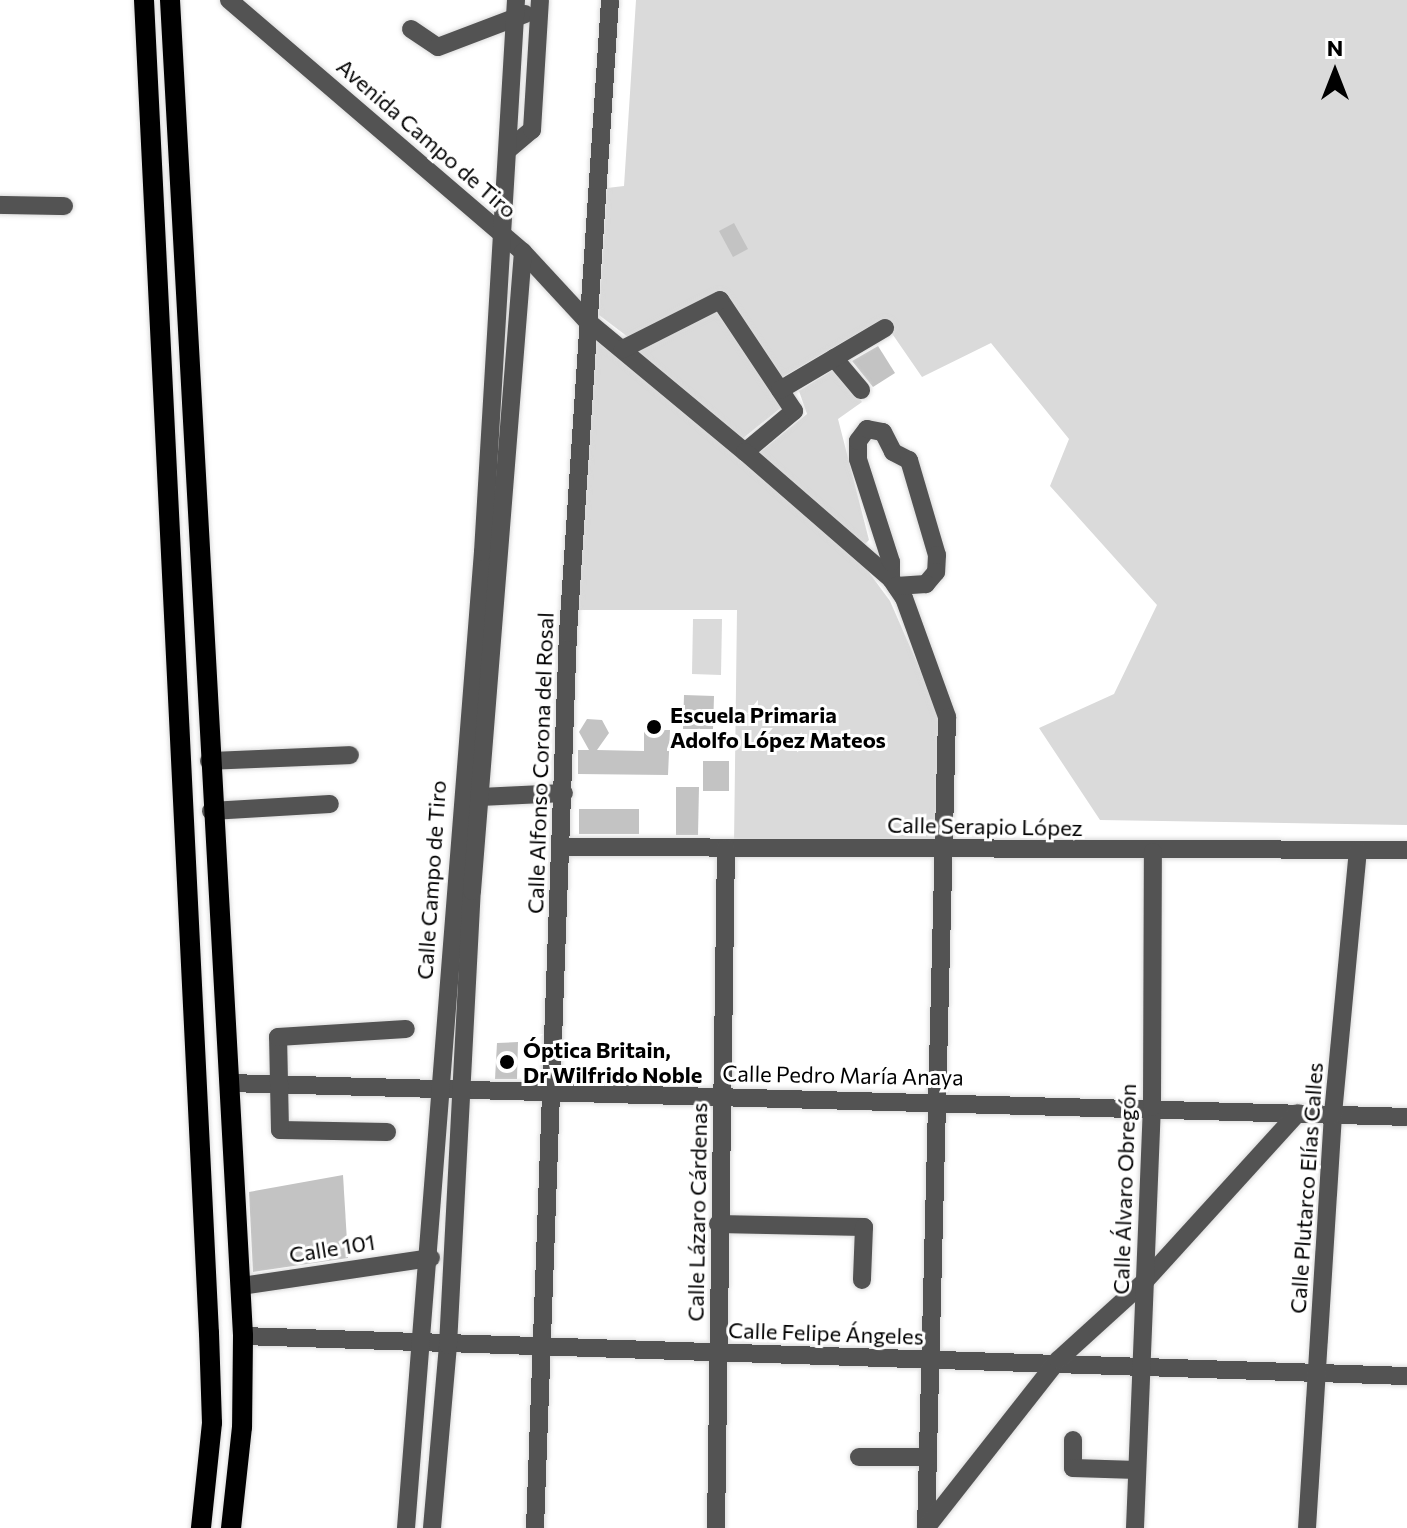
<!DOCTYPE html>
<meta charset="utf-8">
<style>
body{margin:0}
#map{position:relative;width:1407px;height:1528px;overflow:hidden;background:#fff;font-family:Commissioner,sans-serif}
div>[style]{position:absolute}
.green>*{inset:0;background:#dadada}
.building>*{inset:0;background:#c3c3c3}
.roads{filter:drop-shadow(0 0 2px #dbdbdb) drop-shadow(0 0 2px #dbdbdb)}
.minor>*{height:18px;margin:-9px;padding:0 9px;transform-origin:9px;border-radius:9px;background:#535353}
.major>*{height:20px;margin:-10px;padding:0 10px;transform-origin:10px;border-radius:10px;background:#000}
.dots>*{width:22px;height:22px;translate:-50% -50%;box-sizing:border-box;border:4px solid #fff;border-radius:50%}
span{translate:-50% -50%;white-space:nowrap;text-align:center;line-height:1.15;-webkit-text-stroke:6px #fff;paint-order:stroke}
.street-label{font-size:22px;color:#000}
.poi-label{font-size:22px;color:#000;font-weight:700}
.left{translate:0 -50%;text-align:left}
.north{position:absolute;left:1295px;top:32px;width:80px;height:80px;-webkit-text-stroke:6px #fff;paint-order:stroke;rotate:0deg;font-size:22px;font-weight:700;line-height:32px;text-align:center;color:#000}
.north::after{content:'';display:block;margin:auto;width:28px;height:36px;background:#000;clip-path:polygon(50% 0,100% 100%,50% 72%,0 100%)}
</style>
<div id="map">
<div class="green">
<i style="clip-path:polygon(636px 0,1407px 0,1407px 825px,1100px 820px,1039px 728px,1114px 694px,1157px 605px,1050px 486px,1069px 439px,991px 343px,922px 377px,882px 319px,779px 379px,730px 303px,628px 337px,599px 315px,607px 188px,624px 186px)"></i>
<i style="clip-path:polygon(718px 308px,783px 406px,742px 439px,636px 350px)"></i>
<i style="clip-path:polygon(591px 330px,859px 559px,890px 601px,939px 713px,937px 837px,931px 843px,734px 844px,737px 610px,577px 610px)"></i>
<i style="clip-path:polygon(838px 367px,862px 402px,838px 419px,869px 540px,863px 546px,758px 454px,807px 414px,799px 391px)"></i>
<i style="clip-path:polygon(693px 619px,722px 619px,721px 675px,692px 674px)"></i>
</div>
<div class="building">
<i style="clip-path:polygon(734px 223px,748px 249px,733px 257px,719px 231px)"></i>
<i style="clip-path:polygon(878px 346px,895px 373px,873px 387px,852px 361px)"></i>
<i style="clip-path:polygon(684px 695px,714px 696px,713px 729px,683px 729px)"></i>
<i style="clip-path:polygon(587px 719px,602px 720px,609px 733px,597px 750px,644px 751px,644px 730px,670px 730px,668px 775px,578px 774px,578px 750px,589px 750px,579px 732px)"></i>
<i style="clip-path:polygon(703px 761px,729px 761px,729px 791px,703px 791px)"></i>
<i style="clip-path:polygon(676px 787px,699px 787px,698px 835px,676px 835px)"></i>
<i style="clip-path:polygon(579px 809px,639px 809px,639px 834px,579px 834px)"></i>
<i style="clip-path:polygon(518px 1042px,517px 1079px,495px 1079px,497px 1043px)"></i>
<i style="clip-path:polygon(343px 1175px,348px 1258px,253px 1272px,249px 1192px)"></i>
</div>
<div class="roads">
<div class="minor">
<i style="left:229px;top:0;width:387px;rotate:40.6deg"></i>
<i style="left:523px;top:252px;width:93px;rotate:47.2deg"></i>
<i style="left:586px;top:320px;width:207px;rotate:39.7deg"></i>
<i style="left:745px;top:452px;width:64px;rotate:-39.9deg"></i>
<i style="left:794px;top:411px;width:133px;rotate:-123.7deg"></i>
<i style="left:720px;top:300px;width:109px;rotate:153.2deg"></i>
<i style="left:411px;top:29px;width:32px;rotate:34deg"></i>
<i style="left:438px;top:47px;width:93px;rotate:-20.8deg"></i>
<i style="left:509px;top:149px;width:30px;rotate:-40deg"></i>
<i style="left:532px;top:130px;width:130px;rotate:-86.5deg"></i>
<i style="left:0;top:205px;width:64px;rotate:0.9deg"></i>
<i style="left:834px;top:358px;width:42px;rotate:49.8deg"></i>
<i style="left:780px;top:390px;width:122px;rotate:-30.6deg"></i>
<i style="left:745px;top:452px;width:194px;rotate:41deg"></i>
<i style="left:891px;top:579px;width:23px;rotate:56deg"></i>
<i style="left:904px;top:598px;width:127px;rotate:70.1deg"></i>
<i style="left:947px;top:717px;width:811px;rotate:91.48deg"></i>
<i style="left:891px;top:579px;width:17px;rotate:-90deg"></i>
<i style="left:891px;top:562px;width:108px;rotate:-107.8deg"></i>
<i style="left:858px;top:459px;width:18px;rotate:-90deg"></i>
<i style="left:858px;top:441px;width:15px;rotate:-53deg"></i>
<i style="left:867px;top:429px;width:16px;rotate:11deg"></i>
<i style="left:883px;top:432px;width:22px;rotate:63deg"></i>
<i style="left:893px;top:452px;width:18px;rotate:27deg"></i>
<i style="left:909px;top:460px;width:99px;rotate:73.6deg"></i>
<i style="left:937px;top:555px;width:17px;rotate:93deg"></i>
<i style="left:936px;top:572px;width:16px;rotate:130deg"></i>
<i style="left:926px;top:584px;width:30px;rotate:176deg"></i>
<i style="left:209px;top:761px;width:141px;rotate:-2.4deg"></i>
<i style="left:480px;top:797px;width:84px;rotate:-2.7deg"></i>
<i style="left:211px;top:811px;width:119px;rotate:-3.4deg"></i>
<i style="left:563px;top:847px;width:844px;rotate:0.2deg"></i>
<i style="left:229px;top:1083px;width:1178px;rotate:1.65deg"></i>
<i style="left:387px;top:1132px;width:107px;rotate:-178.9deg"></i>
<i style="left:280px;top:1130px;width:93px;rotate:-91.2deg"></i>
<i style="left:278px;top:1037px;width:128px;rotate:-3.6deg"></i>
<i style="left:718px;top:1224px;width:146px;rotate:1.2deg"></i>
<i style="left:864px;top:1227px;width:53px;rotate:92.2deg"></i>
<i style="left:241px;top:1286px;width:192px;rotate:-8.4deg"></i>
<i style="left:243px;top:1336px;width:1165px;rotate:1.97deg"></i>
<i style="left:1073px;top:1440px;width:28px;rotate:90deg"></i>
<i style="left:1073px;top:1468px;width:64px;rotate:1.8deg"></i>
<i style="left:859px;top:1457px;width:69px"></i>
<i style="left:406px;top:1528px;width:979px;rotate:-85.49deg"></i>
<i style="left:483px;top:552px;width:553px;rotate:-86.58deg"></i>
<i style="left:432px;top:1528px;width:184px;rotate:-85deg"></i>
<i style="left:448px;top:1345px;width:455px;rotate:-87deg"></i>
<i style="left:472px;top:891px;width:641px;rotate:-85.44deg"></i>
<i style="left:535px;top:1528px;width:896px;rotate:-87.89deg"></i>
<i style="left:568px;top:633px;width:634px;rotate:-86.2deg"></i>
<i style="left:716px;top:1528px;width:680px;rotate:-89.16deg"></i>
<i style="left:926px;top:1528px;width:214px;rotate:-51.8deg"></i>
<i style="left:1058px;top:1360px;width:118px;rotate:-42.2deg"></i>
<i style="left:1145px;top:1281px;width:227px;rotate:-47.7deg"></i>
<i style="left:1135px;top:1528px;width:421px;rotate:-87.7deg"></i>
<i style="left:1152px;top:1107px;width:255px;rotate:-89.8deg"></i>
<i style="left:1307px;top:1528px;width:415px;rotate:-86.4deg"></i>
<i style="left:1333px;top:1114px;width:264px;rotate:-84.6deg"></i>
</div>
<div class="major">
<i style="left:144px;top:0;width:1335px;rotate:87.21deg"></i>
<i style="left:209px;top:1333px;width:90px;rotate:88.1deg"></i>
<i style="left:212px;top:1423px;width:106px;rotate:96deg"></i>
<i style="left:170px;top:0;width:1338px;rotate:86.87deg"></i>
<i style="left:243px;top:1336px;width:91px;rotate:90.6deg"></i>
<i style="left:242px;top:1427px;width:102px;rotate:96.2deg"></i>
</div>
</div>
<div class="dots">
<i style="left:654px;top:727px;background:#000"></i>
<i style="left:507px;top:1062px;background:#000"></i>
</div>
<div class="street-label">
<span style="left:427px;top:138px;rotate:41deg">Avenida Campo de Tiro</span>
<span style="left:540px;top:763px;rotate:-88deg">Calle Alfonso Corona del Rosal</span>
<span style="left:985px;top:826px;rotate:1deg">Calle Serapio López</span>
<span style="left:431px;top:880px;rotate:-86deg">Calle Campo de Tiro</span>
<span style="left:843px;top:1075px;rotate:1deg">Calle Pedro María Anaya</span>
<span style="left:1306px;top:1188px;rotate:-86deg">Calle Plutarco Elías Calles</span>
<span style="left:1124px;top:1189px;rotate:-88deg">Calle Álvaro Obregón</span>
<span style="left:697px;top:1212px;rotate:-89deg">Calle Lázaro Cárdenas</span>
<span style="left:332px;top:1248px;rotate:-9deg">Calle 101</span>
<span style="left:826px;top:1333px;rotate:2deg">Calle Felipe Ángeles</span>
</div>
<div class="poi-label">
<span class="left" style="left:670px;top:727px">Escuela Primaria<br>Adolfo López Mateos</span>
<span class="left" style="left:523px;top:1062px">Óptica Britain,<br>Dr Wilfrido Noble</span>
</div>
<div class="north">N</div>
</div>
